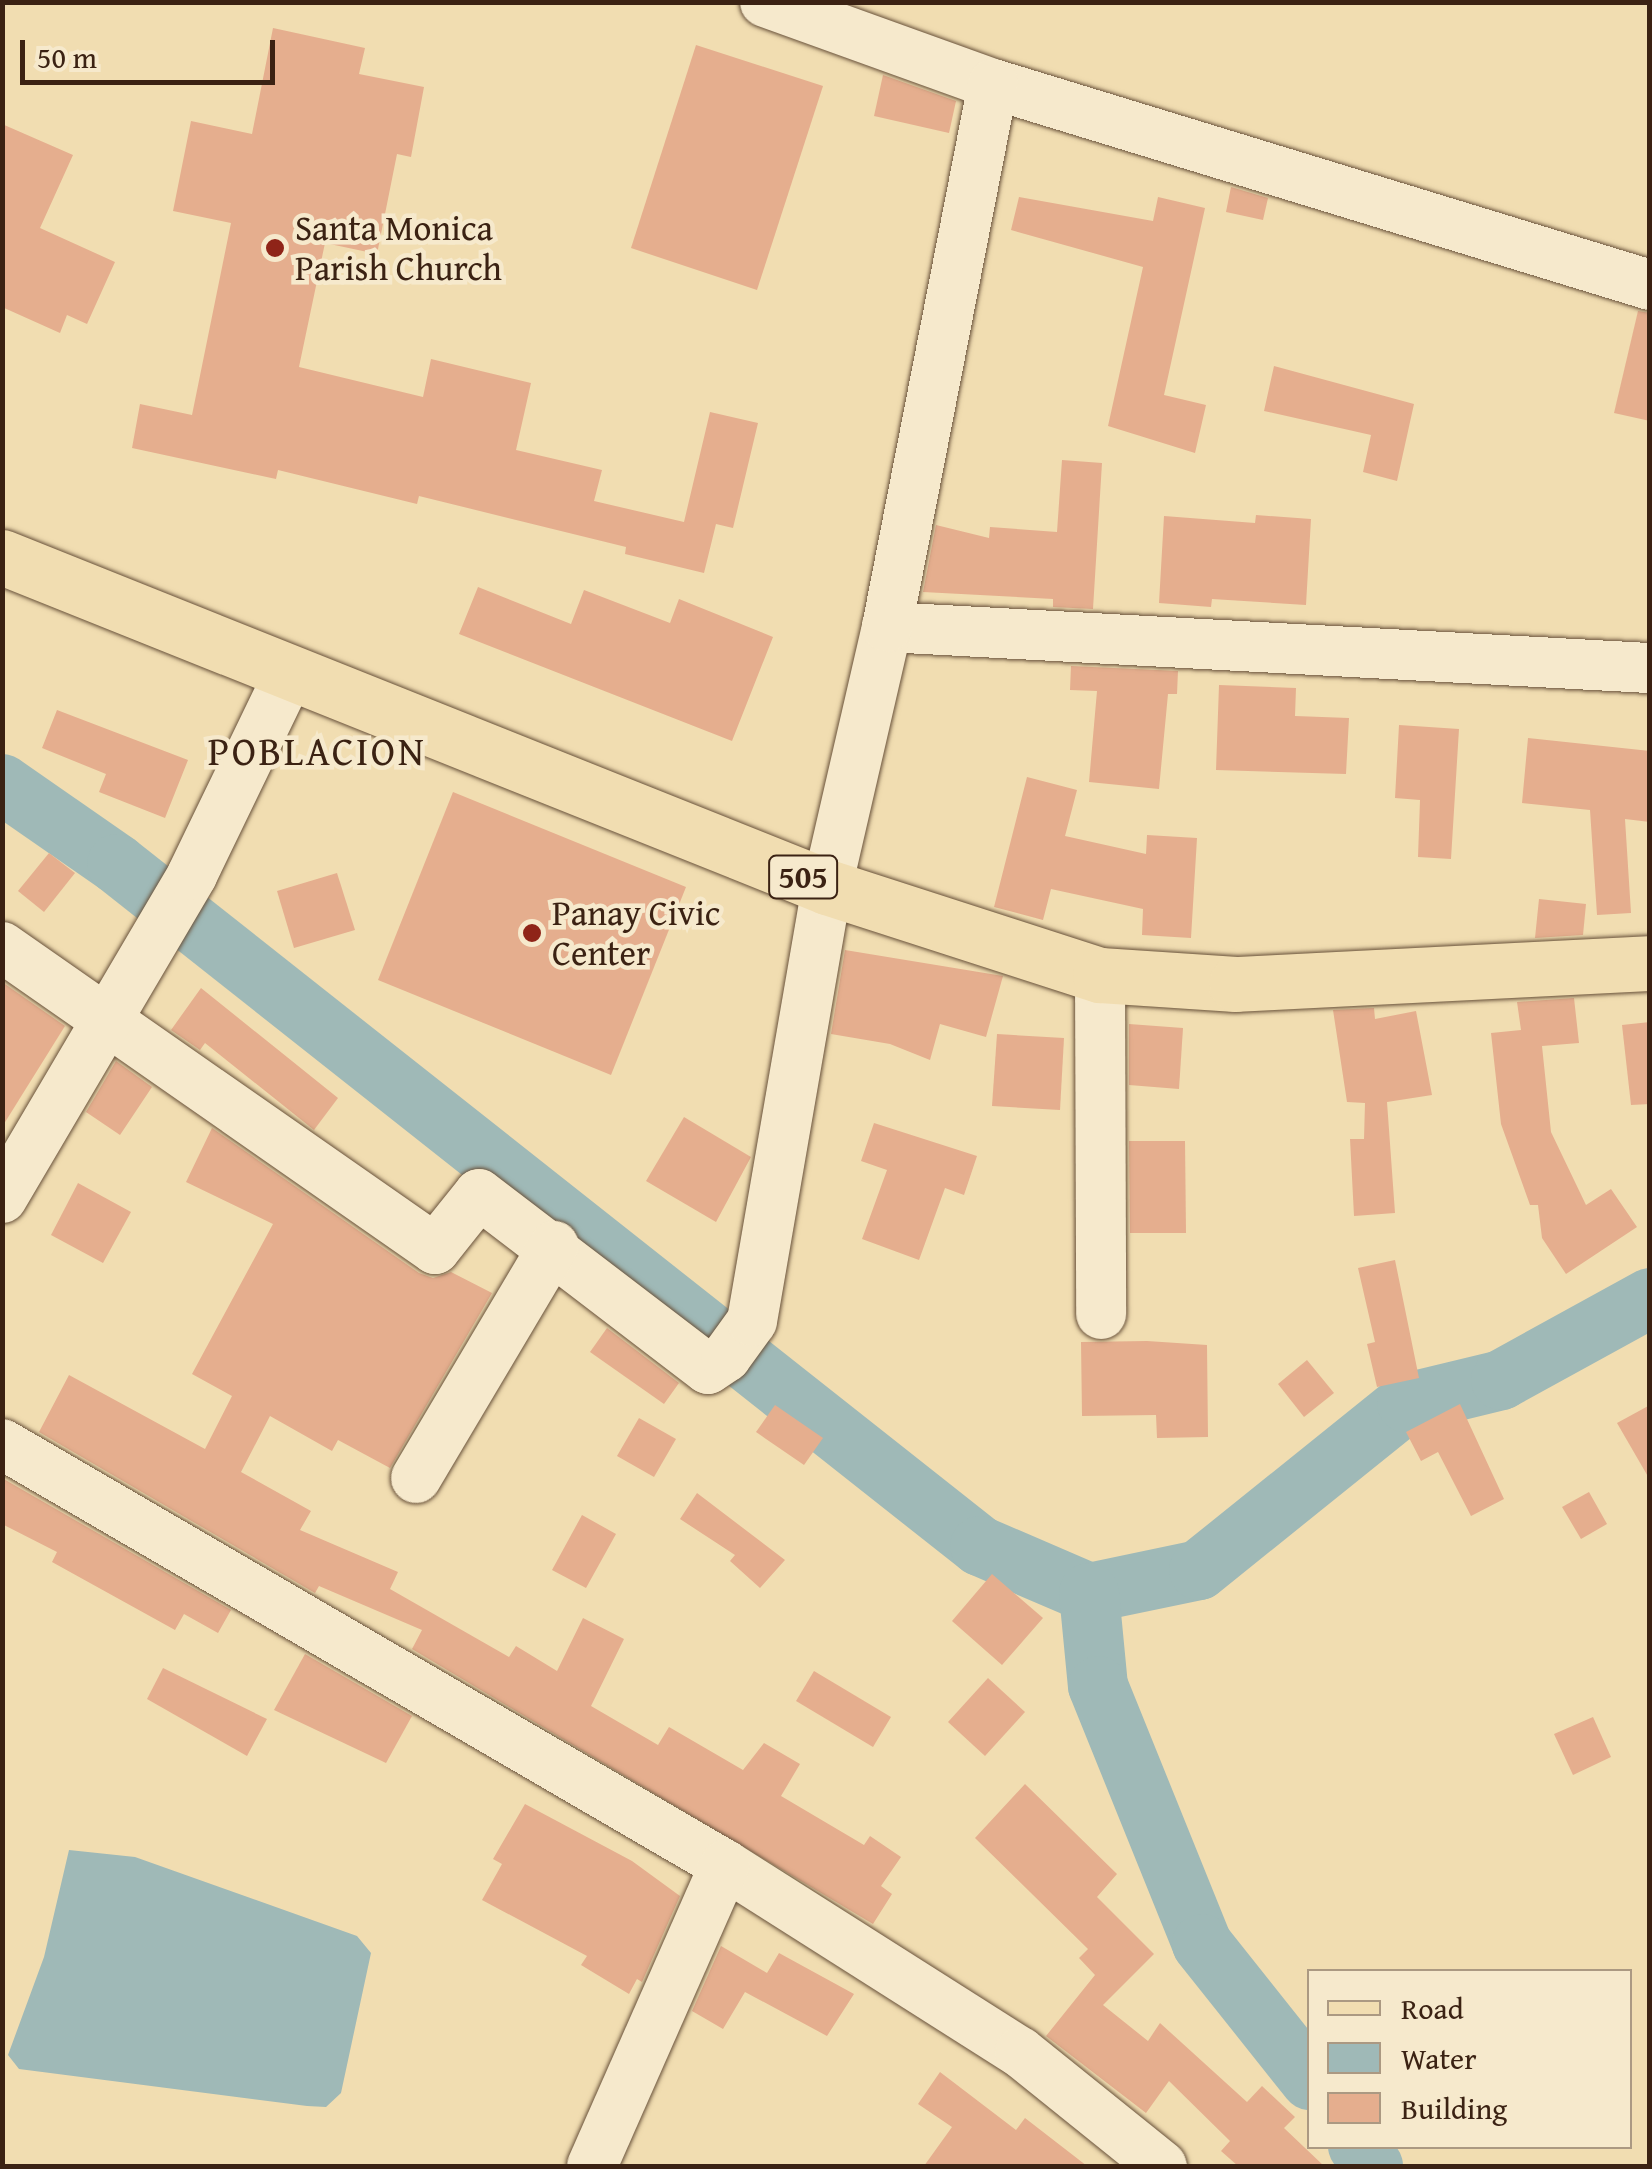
<!DOCTYPE html>
<style>
body{margin:0}
#map{position:relative;width:1652px;height:2169px;overflow:hidden;background:#f1ddb1;font-family:"Gentium Book Plus",serif}
div>[style]{position:absolute}
.water>*{inset:0;background:#9fb9b7}
.river>*{height:60px;margin:-30px;padding:0 30px;transform-origin:30px;border-radius:30px;background:#9fb9b7}
.building>*{inset:0;background:#e5ae8e}
.roads{filter:drop-shadow(0 0 2px #68513a) drop-shadow(0 0 2px #68513a)}
.minor>*{height:50px;margin:-25px;padding:0 25px;transform-origin:25px;border-radius:25px;background:#f6e9cc}
.major>*{height:55px;margin:-27.5px;padding:0 27.5px;transform-origin:27.5px;border-radius:27.5px;background:#f1ddb1}
.dots>*{width:28px;height:28px;translate:-50% -50%;box-sizing:border-box;border:5px solid #f6e9cc;border-radius:50%}
span{translate:-50% -50%;white-space:nowrap;text-align:center;line-height:1.15;-webkit-text-stroke:9px #f6e9cc;paint-order:stroke}
.shield-label span{padding:2px 8px;background:#f6e9cc;border:2px solid;border-radius:8px;-webkit-text-stroke-width:0}
.shield-label{font-size:32px;color:#3b2213;font-weight:700}
.poi-label{font-size:35px;color:#3b2213}
.left{translate:0 -50%;text-align:left}
.quarter-label{font-size:40px;color:#3b2213;letter-spacing:2.5px}
.frame{position:absolute;inset:0;border:5px solid #3b2213;pointer-events:none}
.legend{position:absolute;left:1307px;top:1969px;width:325px;height:180px;box-sizing:border-box;background:#f6e9cc;border:2px solid #ab9982;margin:0;padding:12px 18px;list-style:none;font-size:30px;color:#3b2213}
.legend li{display:flex;align-items:center;gap:20px;height:50px}
.legend b{width:50px;border:2px solid #ab9982}
.scale{position:absolute;left:20px;top:40px;width:255px;height:45px;box-sizing:border-box;border:5px solid #3b2213;border-top:0;padding-left:12px;font-size:30px;line-height:35px;white-space:nowrap;color:#3b2213;-webkit-text-stroke:8px #f6e9cc;paint-order:stroke}
</style>
<div id="map">
<div class="water">
<i style="clip-path:polygon(69px 1850px,135px 1857px,357px 1936px,371px 1953px,341px 2093px,326px 2107px,307px 2106px,19px 2069px,8px 2055px,44px 1957px)"></i>
</div>
<div class="river">
<i style="left:2px;top:784px;width:140px;rotate:34.8deg"></i>
<i style="left:117px;top:864px;width:1100px;rotate:38.32deg"></i>
<i style="left:980px;top:1546px;width:119px;rotate:23.3deg"></i>
<i style="left:1089px;top:1593px;width:112px;rotate:-11.8deg"></i>
<i style="left:1199px;top:1570px;width:267px;rotate:-38.8deg"></i>
<i style="left:1407px;top:1403px;width:97px;rotate:-13.7deg"></i>
<i style="left:1501px;top:1380px;width:170px;rotate:-28.8deg"></i>
<i style="left:1089px;top:1593px;width:93px;rotate:84.5deg"></i>
<i style="left:1098px;top:1686px;width:278px;rotate:68deg"></i>
<i style="left:1202px;top:1944px;width:174px;rotate:51.5deg"></i>
<i style="left:1358px;top:2146px;width:25px;rotate:53deg"></i>
</div>
<div class="building">
<i style="clip-path:polygon(273px 28px,365px 48px,359px 74px,424px 87px,411px 157px,397px 154px,377px 254px,325px 243px,299px 367px,423px 397px,431px 359px,531px 383px,516px 450px,602px 470px,594px 501px,684px 522px,710px 412px,758px 423px,733px 528px,716px 524px,704px 573px,625px 554px,626px 547px,419px 496px,417px 504px,278px 470px,276px 479px,132px 448px,140px 404px,192px 415px,231px 223px,173px 211px,191px 121px,252px 134px)"></i>
<i style="clip-path:polygon(696px 45px,823px 86px,757px 290px,631px 248px)"></i>
<i style="clip-path:polygon(883px 75px,956px 101px,949px 133px,874px 116px)"></i>
<i style="clip-path:polygon(2px 124px,73px 155px,40px 228px,115px 262px,87px 324px,67px 315px,60px 333px,2px 307px)"></i>
<i style="clip-path:polygon(1231px 187px,1268px 198px,1263px 220px,1226px 212px)"></i>
<i style="clip-path:polygon(1019px 197px,1153px 221px,1158px 197px,1205px 208px,1164px 395px,1206px 405px,1195px 453px,1108px 426px,1143px 267px,1011px 230px)"></i>
<i style="clip-path:polygon(1638px 311px,1650px 313px,1650px 421px,1614px 413px)"></i>
<i style="clip-path:polygon(1274px 366px,1414px 404px,1397px 481px,1363px 472px,1371px 435px,1264px 411px)"></i>
<i style="clip-path:polygon(1062px 460px,1102px 463px,1093px 609px,1053px 607px,1053px 599px,923px 592px,936px 525px,989px 538px,990px 527px,1057px 532px)"></i>
<i style="clip-path:polygon(1256px 515px,1311px 519px,1306px 605px,1212px 599px,1211px 607px,1159px 603px,1164px 516px,1255px 523px)"></i>
<i style="clip-path:polygon(478px 587px,571px 624px,584px 590px,670px 623px,679px 599px,773px 637px,732px 741px,459px 634px)"></i>
<i style="clip-path:polygon(1071px 666px,1178px 671px,1177px 694px,1168px 694px,1159px 789px,1089px 782px,1097px 691px,1070px 690px)"></i>
<i style="clip-path:polygon(1219px 685px,1296px 688px,1295px 716px,1349px 718px,1346px 774px,1216px 770px)"></i>
<i style="clip-path:polygon(57px 710px,188px 760px,165px 818px,99px 792px,106px 774px,42px 748px)"></i>
<i style="clip-path:polygon(1399px 725px,1459px 729px,1451px 859px,1418px 857px,1420px 800px,1395px 798px)"></i>
<i style="clip-path:polygon(1528px 738px,1650px 751px,1650px 822px,1625px 819px,1631px 913px,1597px 915px,1590px 810px,1522px 803px)"></i>
<i style="clip-path:polygon(1027px 777px,1077px 790px,1065px 836px,1146px 854px,1147px 835px,1197px 838px,1191px 938px,1142px 935px,1143px 909px,1051px 889px,1043px 920px,994px 907px)"></i>
<i style="clip-path:polygon(453px 792px,686px 887px,611px 1075px,378px 980px)"></i>
<i style="clip-path:polygon(49px 853px,75px 873px,44px 912px,18px 891px)"></i>
<i style="clip-path:polygon(337px 873px,355px 930px,294px 948px,277px 891px)"></i>
<i style="clip-path:polygon(1539px 899px,1586px 904px,1583px 935px,1535px 938px)"></i>
<i style="clip-path:polygon(845px 950px,1003px 976px,986px 1037px,940px 1024px,930px 1060px,890px 1044px,831px 1034px)"></i>
<i style="clip-path:polygon(2px 982px,65px 1026px,2px 1127px)"></i>
<i style="clip-path:polygon(201px 988px,338px 1098px,314px 1130px,205px 1043px,200px 1050px,171px 1030px)"></i>
<i style="clip-path:polygon(1574px 998px,1579px 1043px,1542px 1046px,1551px 1132px,1586px 1205px,1611px 1189px,1637px 1227px,1566px 1274px,1542px 1238px,1538px 1205px,1530px 1205px,1501px 1124px,1491px 1033px,1521px 1030px,1517px 1002px)"></i>
<i style="clip-path:polygon(1374px 1008px,1375px 1019px,1416px 1011px,1432px 1095px,1387px 1102px,1395px 1213px,1354px 1216px,1350px 1139px,1364px 1139px,1365px 1103px,1347px 1102px,1333px 1010px)"></i>
<i style="clip-path:polygon(1650px 1022px,1650px 1104px,1631px 1105px,1622px 1025px)"></i>
<i style="clip-path:polygon(1129px 1024px,1183px 1028px,1179px 1089px,1129px 1085px)"></i>
<i style="clip-path:polygon(997px 1034px,1064px 1038px,1060px 1110px,992px 1106px)"></i>
<i style="clip-path:polygon(116px 1061px,152px 1087px,120px 1135px,86px 1112px)"></i>
<i style="clip-path:polygon(684px 1117px,751px 1157px,716px 1222px,646px 1181px)"></i>
<i style="clip-path:polygon(874px 1123px,977px 1156px,964px 1195px,945px 1188px,919px 1260px,862px 1239px,887px 1170px,861px 1161px)"></i>
<i style="clip-path:polygon(212px 1128px,419px 1273px,433px 1278px,451px 1272px,492px 1293px,390px 1468px,338px 1440px,332px 1451px,270px 1416px,241px 1472px,311px 1511px,300px 1530px,398px 1572px,390px 1589px,509px 1657px,516px 1646px,557px 1671px,583px 1618px,624px 1639px,591px 1706px,658px 1745px,669px 1727px,743px 1770px,764px 1743px,800px 1764px,781px 1796px,864px 1845px,870px 1836px,901px 1857px,881px 1886px,892px 1894px,873px 1924px,412px 1649px,422px 1630px,319px 1586px,315px 1593px,39px 1432px,69px 1375px,205px 1449px,232px 1396px,192px 1374px,273px 1224px,186px 1182px)"></i>
<i style="clip-path:polygon(1129px 1141px,1185px 1141px,1186px 1233px,1130px 1233px)"></i>
<i style="clip-path:polygon(78px 1183px,131px 1212px,103px 1263px,51px 1235px)"></i>
<i style="clip-path:polygon(1395px 1260px,1419px 1378px,1377px 1387px,1367px 1344px,1375px 1342px,1358px 1268px)"></i>
<i style="clip-path:polygon(607px 1328px,679px 1383px,664px 1404px,590px 1352px)"></i>
<i style="clip-path:polygon(1147px 1341px,1207px 1345px,1208px 1437px,1157px 1438px,1156px 1415px,1082px 1416px,1081px 1342px)"></i>
<i style="clip-path:polygon(1307px 1360px,1334px 1393px,1304px 1417px,1278px 1384px)"></i>
<i style="clip-path:polygon(1460px 1404px,1504px 1499px,1471px 1516px,1438px 1452px,1421px 1461px,1406px 1432px)"></i>
<i style="clip-path:polygon(775px 1405px,823px 1438px,804px 1465px,756px 1432px)"></i>
<i style="clip-path:polygon(1650px 1405px,1650px 1480px,1617px 1423px)"></i>
<i style="clip-path:polygon(639px 1418px,676px 1439px,654px 1477px,617px 1456px)"></i>
<i style="clip-path:polygon(2px 1478px,231px 1610px,218px 1633px,184px 1614px,175px 1630px,52px 1562px,57px 1552px,2px 1524px)"></i>
<i style="clip-path:polygon(1589px 1492px,1607px 1524px,1581px 1539px,1562px 1507px)"></i>
<i style="clip-path:polygon(697px 1493px,785px 1560px,760px 1588px,730px 1561px,735px 1555px,680px 1519px)"></i>
<i style="clip-path:polygon(582px 1515px,616px 1534px,586px 1588px,552px 1570px)"></i>
<i style="clip-path:polygon(992px 1574px,1043px 1618px,1002px 1665px,952px 1621px)"></i>
<i style="clip-path:polygon(305px 1654px,412px 1716px,386px 1763px,274px 1710px)"></i>
<i style="clip-path:polygon(163px 1668px,267px 1719px,247px 1756px,147px 1699px)"></i>
<i style="clip-path:polygon(814px 1671px,891px 1717px,873px 1747px,796px 1701px)"></i>
<i style="clip-path:polygon(988px 1678px,1025px 1712px,985px 1756px,948px 1722px)"></i>
<i style="clip-path:polygon(1593px 1717px,1611px 1757px,1573px 1775px,1554px 1734px)"></i>
<i style="clip-path:polygon(1025px 1784px,1117px 1874px,1097px 1897px,1154px 1954px,1103px 2005px,1148px 2041px,1160px 2023px,1247px 2102px,1262px 2086px,1295px 2117px,1284px 2128px,1324px 2166px,1238px 2166px,1221px 2151px,1230px 2141px,1169px 2081px,1146px 2113px,1046px 2036px,1095px 1975px,1079px 1958px,1088px 1949px,975px 1838px)"></i>
<i style="clip-path:polygon(525px 1804px,632px 1861px,680px 1896px,642px 1982px,637px 1979px,629px 1994px,581px 1965px,587px 1956px,482px 1900px,502px 1864px,493px 1859px)"></i>
<i style="clip-path:polygon(721px 1946px,767px 1973px,779px 1953px,854px 1994px,827px 2036px,745px 1992px,723px 2029px,692px 2011px)"></i>
<i style="clip-path:polygon(940px 2072px,1016px 2130px,1025px 2118px,1087px 2166px,924px 2166px,952px 2127px,918px 2104px)"></i>
</div>
<div class="roads">
<div class="minor">
<i style="left:765px;top:2px;width:242px;rotate:19.8deg"></i>
<i style="left:993px;top:84px;width:687px;rotate:17.01deg"></i>
<i style="left:887px;top:627px;width:764px;rotate:3.08deg"></i>
<i style="left:2px;top:947px;width:528px;rotate:34.89deg"></i>
<i style="left:435px;top:1249px;width:70px;rotate:-51.3deg"></i>
<i style="left:479px;top:1194px;width:288px;rotate:37.4deg"></i>
<i style="left:708px;top:1369px;width:22px;rotate:-34deg"></i>
<i style="left:726px;top:1357px;width:44px;rotate:-54.2deg"></i>
<i style="left:752px;top:1321px;width:440px;rotate:-80.2deg"></i>
<i style="left:827px;top:887px;width:267px;rotate:-77deg"></i>
<i style="left:887px;top:627px;width:553px;rotate:-78.95deg"></i>
<i style="left:1100px;top:975px;width:339px;rotate:89.8deg"></i>
<i style="left:2px;top:1198px;width:375px;rotate:-59.5deg"></i>
<i style="left:192px;top:875px;width:223px;rotate:-64.2deg"></i>
<i style="left:2px;top:1444px;width:837px;rotate:30.21deg"></i>
<i style="left:725px;top:1865px;width:349px;rotate:32.4deg"></i>
<i style="left:1020px;top:2052px;width:182px;rotate:38.8deg"></i>
<i style="left:416px;top:1478px;width:270px;rotate:-59.3deg"></i>
<i style="left:592px;top:2166px;width:329px;rotate:-66.2deg"></i>
</div>
<div class="major">
<i style="left:2px;top:557px;width:889px;rotate:21.8deg"></i>
<i style="left:827px;top:887px;width:287px;rotate:17.9deg"></i>
<i style="left:1100px;top:975px;width:136px;rotate:3.8deg"></i>
<i style="left:1236px;top:984px;width:415px;rotate:-2.9deg"></i>
</div>
</div>
<div class="dots">
<i style="left:275px;top:248px;background:#8f2418"></i>
<i style="left:532px;top:933px;background:#8f2418"></i>
</div>
<div class="shield-label">
<span style="left:803px;top:877px">505</span>
</div>
<div class="poi-label">
<span class="left" style="left:295px;top:248px">Santa Monica<br>Parish Church</span>
<span class="left" style="left:552px;top:933px">Panay Civic<br>Center</span>
</div>
<div class="quarter-label">
<span style="left:317px;top:751px">POBLACION</span>
</div>
<div class="frame"></div>
<ul class="legend">
<li><b style="height:12px;background:#f1ddb1"></b>Road</li>
<li><b style="height:28px;background:#9fb9b7"></b>Water</li>
<li><b style="height:28px;background:#e5ae8e"></b>Building</li>
</ul>
<div class="scale">50 m</div>
</div>
